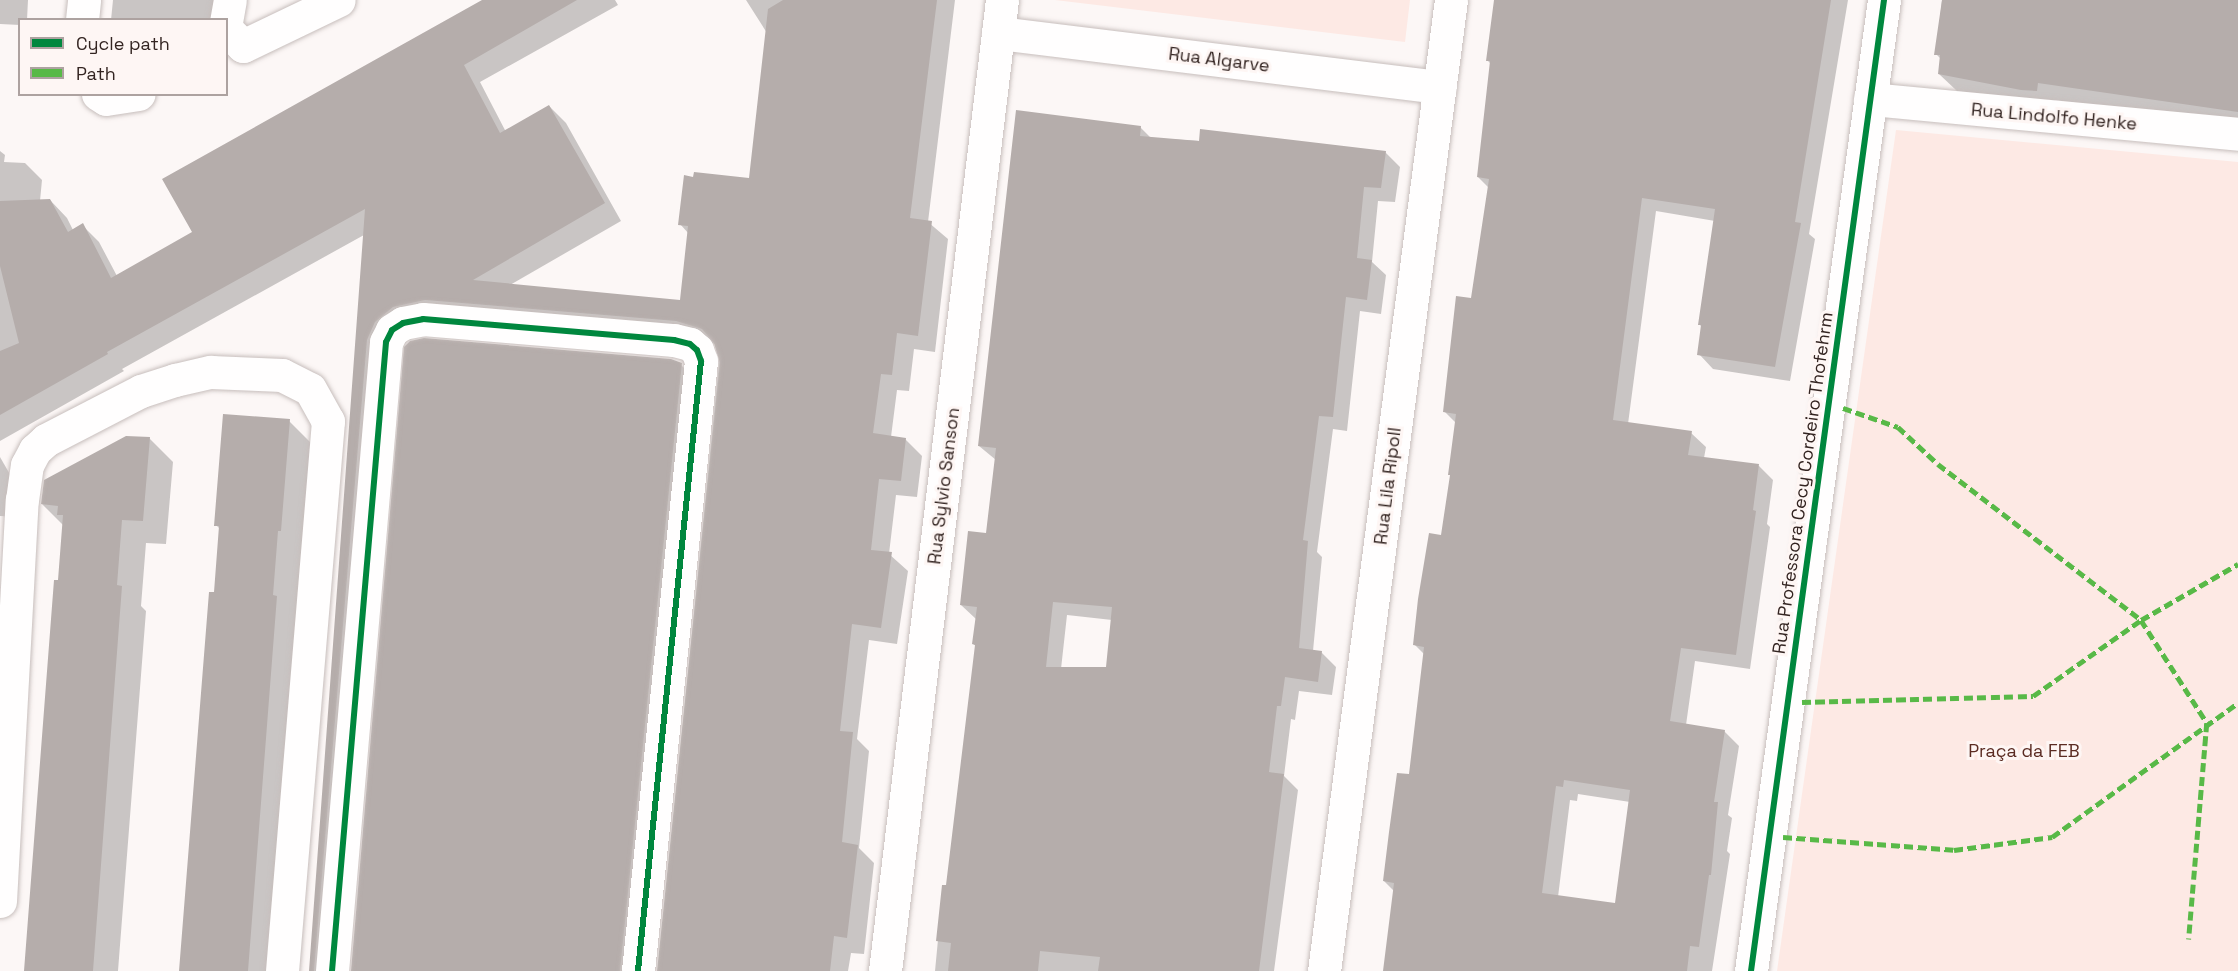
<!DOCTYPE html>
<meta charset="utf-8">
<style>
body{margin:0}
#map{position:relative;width:2238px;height:971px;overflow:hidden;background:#fcf7f6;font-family:"Space Grotesk",sans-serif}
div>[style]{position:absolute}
.green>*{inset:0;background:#fde9e4}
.shadow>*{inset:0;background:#0003}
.building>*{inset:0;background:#b5adab}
.roads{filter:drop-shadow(0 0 2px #c7bebc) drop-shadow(0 0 2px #c7bebc)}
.minor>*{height:33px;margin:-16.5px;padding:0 16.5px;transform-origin:16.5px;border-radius:16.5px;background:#fffefe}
.quiet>*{height:4.5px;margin-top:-2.25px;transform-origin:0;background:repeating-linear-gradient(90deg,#58b947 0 9px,transparent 0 13.5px)}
.cycleway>*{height:6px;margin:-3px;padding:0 3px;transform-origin:3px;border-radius:3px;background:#00873e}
span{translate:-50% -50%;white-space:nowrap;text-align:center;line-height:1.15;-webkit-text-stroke:6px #fef6f4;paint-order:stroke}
.street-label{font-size:18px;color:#332421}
.park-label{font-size:18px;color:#5b2c23}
.legend{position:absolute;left:18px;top:18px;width:210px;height:78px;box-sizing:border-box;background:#fef6f4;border:2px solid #ada2a0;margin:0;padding:8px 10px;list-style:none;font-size:18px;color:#332421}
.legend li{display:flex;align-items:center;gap:12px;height:30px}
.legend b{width:30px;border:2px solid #ada2a0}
</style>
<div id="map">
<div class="green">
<i style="clip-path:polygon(1055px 0,1410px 0,1405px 42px)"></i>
<i style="clip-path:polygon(1896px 130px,2238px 162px,2238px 971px,1777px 971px)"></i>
</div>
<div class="shadow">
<i style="clip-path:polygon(0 0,28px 0,27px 20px,20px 20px,20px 25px,0 24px)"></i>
<i style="clip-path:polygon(113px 0,220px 0,217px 20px,111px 20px)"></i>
<i style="clip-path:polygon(484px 0,615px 0,618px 5px,480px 82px,506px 132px,549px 106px,566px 123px,621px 221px,510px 285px,682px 301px,689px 234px,680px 224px,750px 180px,767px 33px,746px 0,955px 0,928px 222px,948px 239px,935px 352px,914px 349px,909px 391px,897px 390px,891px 437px,905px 439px,922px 456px,917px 497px,896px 495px,889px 554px,908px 571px,897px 644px,869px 640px,857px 739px,869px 751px,859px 848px,874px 863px,864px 954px,851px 953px,848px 971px,658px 971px,720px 354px,717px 345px,697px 338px,399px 331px,331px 971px,310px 971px,364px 235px,122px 369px,124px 371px,0 441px,0 151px,5px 155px,4px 162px,25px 163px,42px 180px,40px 201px,50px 200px,67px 218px,73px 230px,82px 225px,99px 242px,117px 276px,194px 233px)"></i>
<i style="clip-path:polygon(evenodd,1505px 0,1848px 0,1809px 234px,1815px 239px,1790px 381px,1713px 369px,1699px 354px,1702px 327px,1699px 324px,1715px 221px,1656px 211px,1628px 424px,1691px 433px,1706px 447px,1704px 458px,1759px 466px,1773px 480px,1767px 524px,1770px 527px,1750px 669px,1695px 661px,1686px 725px,1724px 731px,1739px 746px,1728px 815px,1732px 818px,1727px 851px,1730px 854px,1712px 971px,1384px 971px,1394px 891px,1384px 881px,1411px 776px,1425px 655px,1414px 644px,1442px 537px,1451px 476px,1456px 423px,1445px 412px,1472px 300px,1489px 188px,1478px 177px,1491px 64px,1487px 60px,1505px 0,1578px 794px,1630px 802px,1616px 905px,1558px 897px,1570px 800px,1577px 801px,1578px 794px)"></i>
<i style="clip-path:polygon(1942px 0,2238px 0,2238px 126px,2055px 100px,2054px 107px,1957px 91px,1939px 74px,1941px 59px,1936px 54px)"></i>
<i style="clip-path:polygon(evenodd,1140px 127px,1151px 138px,1385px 152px,1400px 167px,1395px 202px,1378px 201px,1372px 262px,1386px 275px,1381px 314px,1360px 311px,1347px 431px,1333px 429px,1317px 552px,1322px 557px,1313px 651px,1321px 652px,1336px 667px,1332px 695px,1299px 691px,1295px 720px,1291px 719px,1284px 776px,1298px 790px,1274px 971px,935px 971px,943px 887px,948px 887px,976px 647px,974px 644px,976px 619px,961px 605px,988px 534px,996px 460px,979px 446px,1140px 127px,1067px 615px,1112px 620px,1107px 669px,1061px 669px,1067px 615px)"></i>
<i style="clip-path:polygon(681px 365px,698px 382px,637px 971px,352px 971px)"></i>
<i style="clip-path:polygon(289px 421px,314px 446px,274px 971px,181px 971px,215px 593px,220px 529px,216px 525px)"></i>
<i style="clip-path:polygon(149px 438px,173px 462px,166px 544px,146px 543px,141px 606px,146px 611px,118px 971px,26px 971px,64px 526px,42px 504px)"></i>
<i style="clip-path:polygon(0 457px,19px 490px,17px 517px,0 516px)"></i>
</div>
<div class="building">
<i style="clip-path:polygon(482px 0,577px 0,464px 65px,500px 133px,549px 105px,605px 203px,473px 280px,680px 300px,688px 226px,678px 225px,684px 175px,693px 177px,694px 172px,749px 178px,768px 9px,783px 0,937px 0,910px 218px,932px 221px,918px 336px,897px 333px,892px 375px,881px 374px,873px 433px,906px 438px,901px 481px,879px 479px,871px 550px,892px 552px,881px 628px,852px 624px,840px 731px,853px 732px,842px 842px,858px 845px,847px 938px,834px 936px,830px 971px,657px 971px,720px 363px,714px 343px,702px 329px,676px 321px,425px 300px,393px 307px,375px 322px,367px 340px,314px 971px,309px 971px,365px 209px,107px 352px,108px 354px,0 415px,0 351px,19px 343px,0 266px,0 201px,50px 199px,68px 232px,83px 223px,111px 278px,192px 232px,162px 179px)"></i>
<i style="clip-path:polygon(evenodd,1494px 0,1831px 0,1795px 222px,1801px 223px,1775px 367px,1697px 355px,1701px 325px,1698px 325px,1715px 209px,1642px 198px,1613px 420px,1692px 431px,1688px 455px,1759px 464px,1753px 510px,1756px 511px,1736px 655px,1681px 648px,1670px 721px,1725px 730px,1714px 802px,1718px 802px,1711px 875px,1709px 875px,1699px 947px,1690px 946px,1687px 971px,1383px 971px,1394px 883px,1383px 881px,1389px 832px,1397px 773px,1409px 774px,1424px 647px,1413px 645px,1418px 599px,1429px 533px,1441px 535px,1450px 475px,1448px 475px,1456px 414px,1443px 412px,1456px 296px,1471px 298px,1489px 179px,1477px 177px,1490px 61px,1486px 61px,1494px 0,1564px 780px,1630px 790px,1615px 903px,1542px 893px,1556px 786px,1563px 787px,1564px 780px)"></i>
<i style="clip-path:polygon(1942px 0,2238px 0,2238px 112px,2038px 83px,2037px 91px,2021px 90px,1938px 74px,1940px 55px,1934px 55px)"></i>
<i style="clip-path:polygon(evenodd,1016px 110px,1141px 126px,1140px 136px,1199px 141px,1200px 129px,1386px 151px,1381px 188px,1364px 187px,1357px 258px,1372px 260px,1367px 300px,1346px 297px,1333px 417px,1319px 416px,1303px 540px,1308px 541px,1299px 648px,1322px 651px,1318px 682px,1285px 677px,1281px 706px,1277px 706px,1269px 772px,1284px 774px,1259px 971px,1098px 971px,1100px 957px,1040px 951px,1038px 971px,948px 971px,951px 943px,936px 941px,942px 885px,946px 885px,975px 645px,972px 644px,977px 607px,960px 605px,968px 531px,986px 533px,996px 448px,978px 446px,1016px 110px,1053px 602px,1112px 607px,1106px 667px,1046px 667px,1053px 602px)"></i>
<i style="clip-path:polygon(424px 338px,671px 359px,682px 363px,620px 971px,351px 971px,404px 347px,410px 341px)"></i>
<i style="clip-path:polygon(223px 414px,290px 419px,281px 531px,278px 531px,273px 595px,277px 596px,248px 971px,179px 971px,209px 592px,214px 592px,219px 526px,214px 526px)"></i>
<i style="clip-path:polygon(126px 436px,150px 437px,143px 521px,122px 520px,117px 585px,122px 586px,93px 971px,24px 971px,54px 580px,58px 580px,63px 515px,57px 515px,58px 506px,41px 504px,44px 480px)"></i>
</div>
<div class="roads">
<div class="minor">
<i style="left:82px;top:20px;width:20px;rotate:-84deg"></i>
<i style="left:226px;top:22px;width:22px;rotate:-80deg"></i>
<i style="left:226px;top:29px;width:24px;rotate:45deg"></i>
<i style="left:243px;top:46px;width:106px;rotate:-25.6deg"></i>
<i style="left:998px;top:33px;width:445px;rotate:7deg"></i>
<i style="left:98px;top:94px;width:9px;rotate:32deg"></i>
<i style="left:106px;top:99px;width:33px;rotate:-9deg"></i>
<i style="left:1870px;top:99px;width:370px;rotate:5.4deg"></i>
<i style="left:0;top:901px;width:402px;rotate:-86.9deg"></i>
<i style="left:22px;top:500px;width:35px;rotate:-82deg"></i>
<i style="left:27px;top:465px;width:17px;rotate:-62deg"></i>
<i style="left:35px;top:450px;width:15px;rotate:-42deg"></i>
<i style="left:46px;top:440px;width:107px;rotate:-27.3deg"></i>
<i style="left:141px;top:391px;width:36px;rotate:-18deg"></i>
<i style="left:175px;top:380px;width:37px;rotate:-13deg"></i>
<i style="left:211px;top:372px;width:71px;rotate:2.4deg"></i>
<i style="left:282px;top:375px;width:31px;rotate:27deg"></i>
<i style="left:310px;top:389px;width:37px;rotate:61deg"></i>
<i style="left:328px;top:421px;width:552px;rotate:94.78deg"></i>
<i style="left:332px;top:971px;width:631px;rotate:-85.09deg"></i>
<i style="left:386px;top:342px;width:13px;rotate:-63deg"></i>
<i style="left:392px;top:330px;width:13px;rotate:-32deg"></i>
<i style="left:403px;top:323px;width:20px;rotate:-11deg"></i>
<i style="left:423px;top:319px;width:252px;rotate:4.8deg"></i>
<i style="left:674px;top:340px;width:16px;rotate:14deg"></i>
<i style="left:690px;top:344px;width:9px;rotate:41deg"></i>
<i style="left:697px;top:350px;width:12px;rotate:70deg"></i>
<i style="left:701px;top:361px;width:613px;rotate:95.9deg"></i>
<i style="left:885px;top:971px;width:978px;rotate:-83.13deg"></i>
<i style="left:1324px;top:971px;width:979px;rotate:-82.55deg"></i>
<i style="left:1751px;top:971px;width:980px;rotate:-82.2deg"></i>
</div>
</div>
<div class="quiet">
<i style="left:1843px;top:408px;width:58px;rotate:19.1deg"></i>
<i style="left:1898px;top:427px;width:54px;rotate:42.8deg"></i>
<i style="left:1938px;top:464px;width:256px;rotate:37.5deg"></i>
<i style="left:2141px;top:620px;width:112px;rotate:-30deg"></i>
<i style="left:1802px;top:702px;width:231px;rotate:-1.5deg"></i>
<i style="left:2033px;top:696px;width:132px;rotate:-35.1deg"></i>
<i style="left:2141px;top:620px;width:122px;rotate:57.3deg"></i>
<i style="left:2207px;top:723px;width:217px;rotate:94.8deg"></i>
<i style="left:1783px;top:837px;width:171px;rotate:4.3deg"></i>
<i style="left:1954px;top:850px;width:99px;rotate:-7.6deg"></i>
<i style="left:2052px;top:837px;width:229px;rotate:-35.8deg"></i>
</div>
<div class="cycleway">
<i style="left:332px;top:971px;width:631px;rotate:-85.09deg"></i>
<i style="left:386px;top:342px;width:13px;rotate:-63deg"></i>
<i style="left:392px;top:330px;width:13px;rotate:-32deg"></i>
<i style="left:403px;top:323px;width:20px;rotate:-11deg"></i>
<i style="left:423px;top:319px;width:252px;rotate:4.8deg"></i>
<i style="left:674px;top:340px;width:16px;rotate:14deg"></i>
<i style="left:690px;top:344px;width:9px;rotate:41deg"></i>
<i style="left:697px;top:350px;width:12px;rotate:70deg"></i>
<i style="left:701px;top:361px;width:613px;rotate:95.9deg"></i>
<i style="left:1751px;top:971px;width:980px;rotate:-82.2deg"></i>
</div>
<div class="street-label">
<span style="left:1219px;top:60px;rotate:7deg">Rua Algarve</span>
<span style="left:2054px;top:117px;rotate:5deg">Rua Lindolfo Henke</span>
<span style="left:1803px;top:483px;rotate:-82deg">Rua Professora Cecy Cordeiro Thofehrm</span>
<span style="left:944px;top:486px;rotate:-83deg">Rua Sylvio Sanson</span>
<span style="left:1388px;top:486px;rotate:-83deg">Rua Lila Ripoll</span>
</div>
<div class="park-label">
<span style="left:2024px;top:751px">Praça da FEB</span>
</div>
<ul class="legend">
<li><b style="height:8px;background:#00873e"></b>Cycle path</li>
<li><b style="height:8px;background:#58b947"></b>Path</li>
</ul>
</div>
